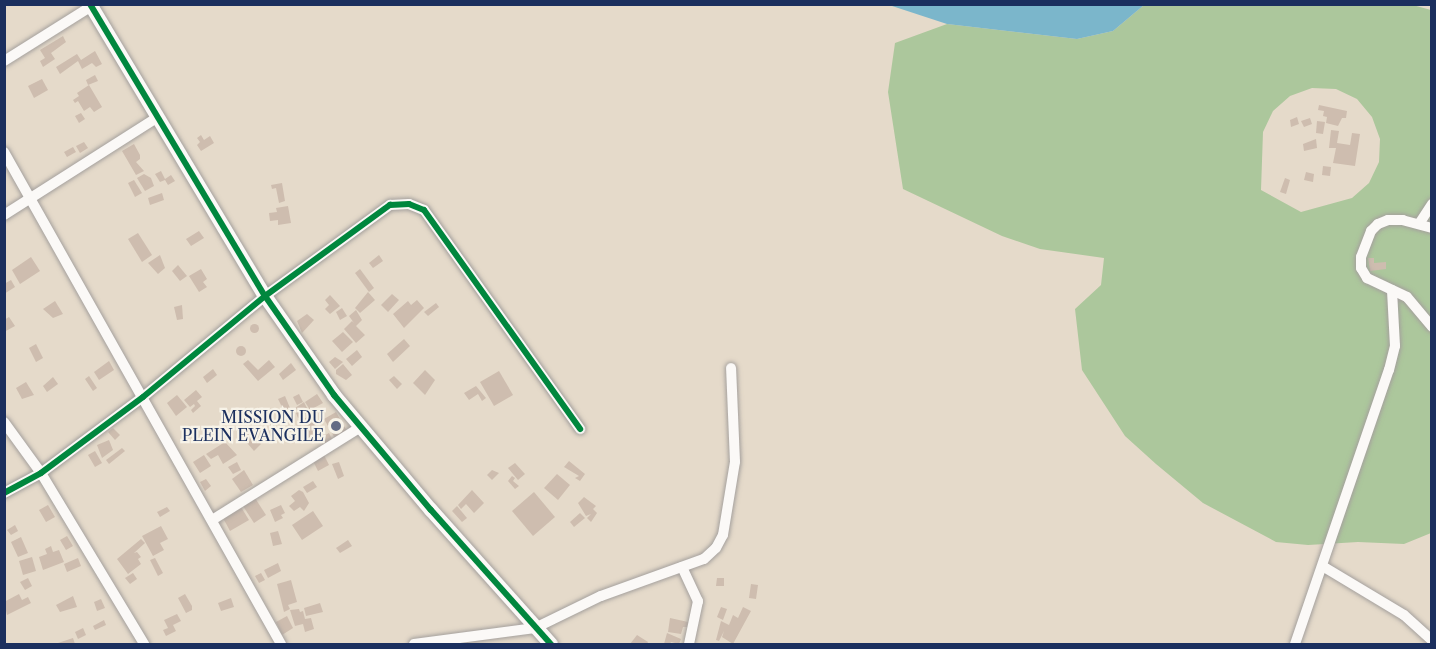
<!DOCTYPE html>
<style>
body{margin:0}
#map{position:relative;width:1436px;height:649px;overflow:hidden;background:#e5daca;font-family:"Libre Caslon Text",serif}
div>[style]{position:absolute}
.forest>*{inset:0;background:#acc79c}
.water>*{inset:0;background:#7bb6cb}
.building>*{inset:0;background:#cebdaf}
.round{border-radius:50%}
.roads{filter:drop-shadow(0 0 2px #a4a09d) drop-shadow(0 0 2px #a4a09d)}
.minor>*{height:10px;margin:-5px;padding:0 5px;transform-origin:5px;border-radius:5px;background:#fbf9f7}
.tertiary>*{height:14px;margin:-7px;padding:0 7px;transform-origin:7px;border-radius:7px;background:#fbf9f7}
.cycleway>*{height:6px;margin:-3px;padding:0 3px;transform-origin:3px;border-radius:3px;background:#00873e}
.dots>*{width:16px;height:16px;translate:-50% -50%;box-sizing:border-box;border:3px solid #f7f3e8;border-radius:50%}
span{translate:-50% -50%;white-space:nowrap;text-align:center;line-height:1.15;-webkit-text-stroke:4.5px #f7f3e8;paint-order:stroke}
.poi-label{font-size:16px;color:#1b2f5e}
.right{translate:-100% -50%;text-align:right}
.frame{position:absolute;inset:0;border:6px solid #1b2f5e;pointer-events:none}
</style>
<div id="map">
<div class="forest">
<i style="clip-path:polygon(evenodd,1409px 4px,1431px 10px,1431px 533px,1404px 544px,1358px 542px,1308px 545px,1276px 542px,1203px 503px,1156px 464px,1125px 436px,1082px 370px,1075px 309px,1101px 285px,1104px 258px,1040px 249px,1002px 236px,903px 189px,888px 92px,895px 43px,947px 24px,1077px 39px,1113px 31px,1144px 5px,1409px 4px,1312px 88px,1336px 89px,1357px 99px,1372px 117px,1380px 139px,1379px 162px,1369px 183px,1352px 198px,1301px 212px,1261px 190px,1263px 132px,1273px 111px,1290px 96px,1312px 88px)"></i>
</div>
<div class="water">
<i style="clip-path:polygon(889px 5px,1144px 5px,1113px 31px,1077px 39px,947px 24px)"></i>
</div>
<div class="building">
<i style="clip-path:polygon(63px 36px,66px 42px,51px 53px,55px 59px,43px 67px,40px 61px,45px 58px,40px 50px)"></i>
<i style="clip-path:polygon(95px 51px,102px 64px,96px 67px,92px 63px,82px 69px,78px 61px,60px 74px,56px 67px,77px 54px,81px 60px)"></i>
<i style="clip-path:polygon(95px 75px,98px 81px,88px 85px,86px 80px)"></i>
<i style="clip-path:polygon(42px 79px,48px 90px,34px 98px,28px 86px)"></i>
<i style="clip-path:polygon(89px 85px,102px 107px,94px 112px,90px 107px,84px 111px,78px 101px,75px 103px,73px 100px,79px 96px,77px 93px)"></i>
<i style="clip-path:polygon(1319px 105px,1347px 111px,1346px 118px,1342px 118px,1338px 126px,1326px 123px,1327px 117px,1323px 116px,1324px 111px,1318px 110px)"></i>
<i style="clip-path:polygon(81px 113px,85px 119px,79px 123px,75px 116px)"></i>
<i style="clip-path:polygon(1297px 117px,1299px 124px,1291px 127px,1290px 120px)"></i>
<i style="clip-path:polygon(1310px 118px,1312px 124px,1304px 127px,1301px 121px)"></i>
<i style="clip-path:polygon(1317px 121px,1325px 122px,1323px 134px,1316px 133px)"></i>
<i style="clip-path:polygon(1331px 130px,1339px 131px,1337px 143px,1350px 145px,1352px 133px,1360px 134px,1355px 166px,1333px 163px,1336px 148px,1329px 148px)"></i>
<i style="clip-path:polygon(201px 135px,204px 140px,210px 136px,214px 143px,201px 151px,197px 145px,200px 142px,197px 138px)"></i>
<i style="clip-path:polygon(1316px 139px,1317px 148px,1304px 151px,1303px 144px)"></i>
<i style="clip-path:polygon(84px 142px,88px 148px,80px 153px,76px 146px)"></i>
<i style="clip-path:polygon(134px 144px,140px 155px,140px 159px,136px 162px,144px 171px,136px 175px,122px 151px)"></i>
<i style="clip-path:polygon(73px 147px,76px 152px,67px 157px,64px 152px)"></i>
<i style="clip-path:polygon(1323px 166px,1331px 167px,1330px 176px,1322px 175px)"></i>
<i style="clip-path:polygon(161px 171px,165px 179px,171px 175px,175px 181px,168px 185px,165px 180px,160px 182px,155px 174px)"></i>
<i style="clip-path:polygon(1306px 172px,1314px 174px,1313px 182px,1304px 180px)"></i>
<i style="clip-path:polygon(144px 174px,151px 178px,154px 186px,145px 191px,137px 178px)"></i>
<i style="clip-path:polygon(1285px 178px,1290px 180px,1286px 194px,1280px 192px)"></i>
<i style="clip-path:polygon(134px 180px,142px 193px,135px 197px,128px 183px)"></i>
<i style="clip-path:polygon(282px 183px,285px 201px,279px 203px,276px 188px,272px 189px,271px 185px)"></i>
<i style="clip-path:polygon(162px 193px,164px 200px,150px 205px,148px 198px)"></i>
<i style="clip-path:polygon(288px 206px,291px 223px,278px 225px,278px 220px,270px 221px,269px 213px,277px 212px,276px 208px)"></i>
<i style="clip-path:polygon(199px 231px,204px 238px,191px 246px,186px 239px)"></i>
<i style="clip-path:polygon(138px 233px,152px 255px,142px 262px,128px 239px)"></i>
<i style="clip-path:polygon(160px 255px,165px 268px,158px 274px,148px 263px)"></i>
<i style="clip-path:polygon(379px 255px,383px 261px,373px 268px,369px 263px)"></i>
<i style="clip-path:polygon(31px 257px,40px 271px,20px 284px,12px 270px)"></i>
<i style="clip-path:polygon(1368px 258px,1374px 258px,1374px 263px,1386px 262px,1386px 269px,1370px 271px)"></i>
<i style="clip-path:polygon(178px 265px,187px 276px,180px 281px,172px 271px)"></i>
<i style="clip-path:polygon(201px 269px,207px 279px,203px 282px,207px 287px,199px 292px,189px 276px)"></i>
<i style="clip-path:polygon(360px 269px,374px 288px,369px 292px,355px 273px)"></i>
<i style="clip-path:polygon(11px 280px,15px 287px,4px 294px,4px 284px)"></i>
<i style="clip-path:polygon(368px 292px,375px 300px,360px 313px,355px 308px)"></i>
<i style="clip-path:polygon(392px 294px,399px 300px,388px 312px,381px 305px)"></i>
<i style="clip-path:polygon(330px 295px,340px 306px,330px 314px,325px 309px,329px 305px,325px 300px)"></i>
<i style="clip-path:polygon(417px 300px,424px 308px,404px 328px,393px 314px,408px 301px,411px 305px)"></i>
<i style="clip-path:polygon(55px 301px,63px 314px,53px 318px,43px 309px)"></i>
<i style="clip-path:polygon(436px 303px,439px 307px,428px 316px,424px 312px)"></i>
<i style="clip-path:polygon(182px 305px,183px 319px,177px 320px,174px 307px)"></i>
<i style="clip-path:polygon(342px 308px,347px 316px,340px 320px,336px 312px)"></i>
<i style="clip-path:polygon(356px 310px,362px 320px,356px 326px,365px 335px,356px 343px,344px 329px,352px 321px,354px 323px,349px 316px)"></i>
<i style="clip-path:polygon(307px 314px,314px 320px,302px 333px,297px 321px)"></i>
<i style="clip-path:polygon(9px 317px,15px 326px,4px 332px,4px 320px)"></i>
<i class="round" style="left:249.5px;top:323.5px;width:9px;height:9px"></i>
<i style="clip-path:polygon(343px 332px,353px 342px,342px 352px,332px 341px)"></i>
<i style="clip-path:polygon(404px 339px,410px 346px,393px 362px,387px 354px)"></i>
<i style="clip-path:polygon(36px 344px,43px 358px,36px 362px,29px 348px)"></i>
<i class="round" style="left:236px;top:346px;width:10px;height:10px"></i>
<i style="clip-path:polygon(357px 350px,362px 357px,352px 366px,346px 359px)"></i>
<i style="clip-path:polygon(335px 357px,343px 362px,335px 369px,329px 362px)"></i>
<i style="clip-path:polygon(248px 360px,258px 370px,269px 360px,275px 367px,258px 381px,243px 364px)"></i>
<i style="clip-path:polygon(109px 361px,114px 370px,99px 380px,94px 372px)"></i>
<i style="clip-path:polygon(291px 363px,296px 370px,283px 380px,279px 374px)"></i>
<i style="clip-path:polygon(343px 364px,352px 375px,346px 380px,336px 374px,336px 370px)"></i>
<i style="clip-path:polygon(213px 369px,217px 375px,207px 383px,203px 377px)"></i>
<i style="clip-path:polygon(425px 370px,435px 380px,425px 395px,413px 383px)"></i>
<i style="clip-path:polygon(499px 371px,513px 395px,494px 406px,480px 382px)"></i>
<i style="clip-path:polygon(89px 376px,97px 388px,93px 391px,85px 379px)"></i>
<i style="clip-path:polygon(394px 376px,402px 384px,397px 389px,389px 380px)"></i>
<i style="clip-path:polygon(53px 377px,58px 384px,47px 392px,43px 386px)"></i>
<i style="clip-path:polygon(26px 382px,34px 395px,22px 399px,16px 388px)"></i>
<i style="clip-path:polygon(476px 386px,486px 398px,482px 401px,478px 394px,469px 400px,464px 393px)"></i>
<i style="clip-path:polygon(196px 390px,202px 397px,197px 401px,201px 406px,193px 413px,191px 410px,195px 406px,194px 404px,190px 407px,184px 400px)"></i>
<i style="clip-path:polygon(299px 394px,303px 402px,297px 405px,293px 397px)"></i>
<i style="clip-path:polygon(317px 394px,323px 403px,310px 410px,305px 402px)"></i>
<i style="clip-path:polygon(177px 395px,187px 407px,176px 416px,167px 403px)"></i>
<i style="clip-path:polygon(285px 396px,290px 408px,284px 411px,278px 399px)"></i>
<i style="clip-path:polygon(304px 402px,309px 412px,298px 418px,296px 413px,299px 411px,295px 408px)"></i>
<i style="clip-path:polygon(245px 409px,254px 418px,247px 425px,238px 416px)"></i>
<i style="clip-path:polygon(336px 412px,348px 433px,336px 440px,324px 419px)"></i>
<i style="clip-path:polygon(307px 417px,311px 423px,317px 419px,320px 423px,311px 427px,316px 433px,305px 440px,295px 426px)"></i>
<i style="clip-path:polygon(113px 428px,120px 435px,115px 440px,108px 432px)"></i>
<i style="clip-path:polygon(249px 431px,261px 444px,254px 451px,242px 437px)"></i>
<i style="clip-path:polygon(329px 433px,333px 441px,323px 446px,320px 438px)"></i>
<i style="clip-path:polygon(109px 440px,113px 450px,102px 458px,97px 445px)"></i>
<i style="clip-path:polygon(225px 442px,237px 455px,223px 464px,218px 455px,211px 459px,206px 454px)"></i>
<i style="clip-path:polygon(122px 448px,125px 451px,109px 464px,106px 460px)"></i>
<i style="clip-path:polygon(95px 451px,102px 463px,95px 467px,88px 455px)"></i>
<i style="clip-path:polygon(323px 453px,329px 465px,318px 471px,312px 459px)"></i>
<i style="clip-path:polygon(204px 455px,211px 466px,200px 473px,193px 462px)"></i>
<i style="clip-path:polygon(569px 461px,585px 474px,580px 481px,575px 478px,579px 476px,564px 467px)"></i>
<i style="clip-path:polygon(237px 462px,241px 470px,233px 474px,228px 467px)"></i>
<i style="clip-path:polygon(339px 462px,344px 476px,338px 479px,332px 464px)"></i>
<i style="clip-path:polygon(515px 463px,525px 474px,518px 480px,508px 468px)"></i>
<i style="clip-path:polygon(244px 470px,253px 485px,241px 492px,232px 479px)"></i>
<i style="clip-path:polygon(492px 470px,499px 473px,492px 480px,487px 475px)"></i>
<i style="clip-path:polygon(557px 474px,570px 485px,558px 500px,544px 488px)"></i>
<i style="clip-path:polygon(512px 476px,515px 478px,513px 481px,519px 486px,515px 489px,508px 481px)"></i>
<i style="clip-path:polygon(206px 479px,211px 486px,205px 491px,200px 482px)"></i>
<i style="clip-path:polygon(313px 481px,317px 487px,307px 493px,303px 487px)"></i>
<i style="clip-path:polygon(299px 490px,303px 492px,309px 503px,304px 511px,300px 507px,294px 511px,289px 506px,295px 501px,291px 496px)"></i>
<i style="clip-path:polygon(472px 490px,484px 503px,474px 513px,466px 504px,461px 509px,458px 505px)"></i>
<i style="clip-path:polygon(534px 492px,555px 517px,533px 536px,512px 511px)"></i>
<i style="clip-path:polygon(584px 497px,596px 506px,593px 509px,597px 513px,591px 522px,587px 518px,591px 514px,586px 516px,578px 503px)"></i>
<i style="clip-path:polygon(255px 498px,266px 515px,254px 523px,243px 506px)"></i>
<i style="clip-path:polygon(48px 505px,55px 517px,46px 522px,39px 510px)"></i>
<i style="clip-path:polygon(281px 505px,285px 513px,281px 515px,283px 518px,275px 522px,270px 510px)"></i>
<i style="clip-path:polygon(457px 506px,467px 518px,462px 522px,452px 511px)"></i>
<i style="clip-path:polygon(167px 507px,170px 511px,160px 517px,157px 512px)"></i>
<i style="clip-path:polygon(241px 507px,249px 520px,230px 531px,223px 518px)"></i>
<i style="clip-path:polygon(313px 511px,323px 526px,302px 540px,292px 525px)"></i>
<i style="clip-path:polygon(580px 513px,585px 518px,574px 527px,570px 522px)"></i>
<i style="clip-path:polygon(15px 525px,18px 531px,11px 535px,7px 530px)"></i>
<i style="clip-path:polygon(161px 526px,168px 539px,160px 543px,164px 550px,153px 556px,142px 536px)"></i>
<i style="clip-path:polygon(278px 531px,282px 544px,273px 546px,270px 533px)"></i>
<i style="clip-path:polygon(67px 536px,73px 546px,66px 550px,60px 540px)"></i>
<i style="clip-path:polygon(21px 537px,28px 553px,18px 557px,11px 542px)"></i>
<i style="clip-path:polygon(141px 539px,145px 543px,134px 553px,137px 552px,141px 557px,138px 559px,141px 564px,128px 574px,117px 559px)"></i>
<i style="clip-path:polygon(348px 540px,352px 546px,340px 553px,336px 548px)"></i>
<i style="clip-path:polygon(51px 546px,53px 552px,59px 550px,64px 562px,43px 570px,39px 557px,47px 554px,45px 549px)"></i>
<i style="clip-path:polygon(32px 557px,36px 571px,23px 575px,19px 561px)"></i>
<i style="clip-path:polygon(78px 558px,81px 566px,67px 572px,64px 564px)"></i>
<i style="clip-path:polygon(155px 558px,163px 573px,158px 576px,150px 560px)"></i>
<i style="clip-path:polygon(278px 563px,281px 571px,268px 578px,264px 570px)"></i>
<i style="clip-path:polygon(133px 573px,137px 579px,130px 584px,125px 578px)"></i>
<i style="clip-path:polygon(261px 573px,265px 580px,259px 583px,255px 576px)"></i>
<i style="clip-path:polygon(28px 578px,32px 586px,25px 590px,20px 582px)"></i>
<i style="clip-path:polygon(717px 578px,724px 578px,724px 586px,716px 586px)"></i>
<i style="clip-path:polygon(291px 580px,297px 602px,288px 605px,290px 609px,284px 612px,277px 584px)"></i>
<i style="clip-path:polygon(751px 584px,758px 585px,756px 599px,749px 598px)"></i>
<i style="clip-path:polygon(19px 594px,22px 600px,28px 597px,31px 603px,7px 615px,4px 602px)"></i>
<i style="clip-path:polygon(185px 594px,192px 606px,192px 610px,186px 613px,178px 598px)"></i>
<i style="clip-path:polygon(73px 596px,77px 607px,60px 612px,56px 605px)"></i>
<i style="clip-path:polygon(231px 598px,234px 607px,221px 611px,218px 603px)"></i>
<i style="clip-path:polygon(101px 599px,105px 608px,97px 611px,94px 602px)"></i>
<i style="clip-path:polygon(320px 603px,323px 612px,306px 616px,304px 608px)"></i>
<i style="clip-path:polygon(721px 607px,727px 609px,723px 620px,717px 617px)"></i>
<i style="clip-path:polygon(743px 607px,751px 611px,733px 644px,722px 637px,724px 631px,719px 641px,716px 640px,721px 621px,729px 625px,733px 615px,738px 618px)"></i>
<i style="clip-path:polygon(299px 609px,300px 612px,303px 611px,305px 619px,311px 618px,314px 629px,305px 632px,303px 624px,295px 626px,290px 610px)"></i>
<i style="clip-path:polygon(177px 614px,181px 621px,173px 625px,176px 631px,166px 636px,163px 630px,168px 628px,164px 620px)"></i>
<i style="clip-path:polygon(287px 616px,293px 628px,282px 635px,276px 622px)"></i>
<i style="clip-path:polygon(670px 618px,688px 622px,687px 627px,683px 627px,681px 634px,668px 632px)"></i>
<i style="clip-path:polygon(104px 620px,106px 625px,95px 630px,93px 626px)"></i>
<i style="clip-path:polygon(83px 628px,86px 635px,78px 639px,75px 632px)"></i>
<i style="clip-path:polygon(667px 633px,681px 639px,679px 644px,671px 642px,670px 644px,664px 644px)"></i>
<i style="clip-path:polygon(637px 635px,648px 642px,647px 644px,630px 644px)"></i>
<i style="clip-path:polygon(73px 638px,75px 644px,55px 644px)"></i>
</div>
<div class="roads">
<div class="minor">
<i style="left:4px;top:61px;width:107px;rotate:-32.1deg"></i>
<i style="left:4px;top:152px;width:565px;rotate:60.62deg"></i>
<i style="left:4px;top:215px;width:183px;rotate:-32.5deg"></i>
<i style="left:1419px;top:224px;width:24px;rotate:-57deg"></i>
<i style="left:1432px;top:228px;width:30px;rotate:-165deg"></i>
<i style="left:1403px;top:220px;width:15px;rotate:180deg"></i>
<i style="left:1388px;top:220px;width:11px;rotate:158deg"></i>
<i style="left:1378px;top:224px;width:10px;rotate:135deg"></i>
<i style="left:1371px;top:231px;width:28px;rotate:111deg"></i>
<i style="left:1361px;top:257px;width:11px;rotate:90deg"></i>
<i style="left:1361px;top:268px;width:12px;rotate:59deg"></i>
<i style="left:1367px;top:278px;width:44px;rotate:25.4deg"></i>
<i style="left:1407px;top:297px;width:39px;rotate:50deg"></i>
<i style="left:4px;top:422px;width:63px;rotate:54deg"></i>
<i style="left:41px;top:473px;width:200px;rotate:58.9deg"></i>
<i style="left:4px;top:493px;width:42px;rotate:-28.4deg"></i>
<i style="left:41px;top:473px;width:127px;rotate:-36.7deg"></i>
<i style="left:143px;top:397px;width:158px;rotate:-39.6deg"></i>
<i style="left:265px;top:296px;width:155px;rotate:-36.1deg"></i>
<i style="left:390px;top:205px;width:19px;rotate:-3deg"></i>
<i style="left:409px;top:204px;width:16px;rotate:22deg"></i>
<i style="left:424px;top:210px;width:269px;rotate:54.5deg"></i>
<i style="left:212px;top:520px;width:176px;rotate:-32deg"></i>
<i style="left:682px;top:567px;width:38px;rotate:65deg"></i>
<i style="left:698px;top:601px;width:44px;rotate:101.8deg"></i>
<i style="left:1324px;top:567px;width:93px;rotate:31deg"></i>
<i style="left:1404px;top:615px;width:38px;rotate:42deg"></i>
<i style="left:414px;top:644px;width:122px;rotate:-7.5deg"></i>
<i style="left:535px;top:628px;width:73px;rotate:-25.9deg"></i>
<i style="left:601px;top:596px;width:109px;rotate:-19.8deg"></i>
<i style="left:704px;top:559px;width:16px;rotate:-43deg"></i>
<i style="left:716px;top:548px;width:15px;rotate:-62deg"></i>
<i style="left:723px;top:535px;width:74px;rotate:-80.7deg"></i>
<i style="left:735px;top:462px;width:94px;rotate:-92.4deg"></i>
<i style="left:1295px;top:644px;width:290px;rotate:-71.1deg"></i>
<i style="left:1389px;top:370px;width:25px;rotate:-76deg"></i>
<i style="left:1395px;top:346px;width:56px;rotate:-93.1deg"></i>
</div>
<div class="tertiary">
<i style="left:90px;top:4px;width:340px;rotate:59.1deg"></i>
<i style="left:265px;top:296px;width:121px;rotate:55.1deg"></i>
<i style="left:334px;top:395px;width:150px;rotate:49.9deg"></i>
<i style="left:431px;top:510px;width:180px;rotate:48.2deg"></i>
</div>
</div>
<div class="cycleway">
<i style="left:90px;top:4px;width:340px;rotate:59.1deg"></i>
<i style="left:265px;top:296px;width:121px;rotate:55.1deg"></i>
<i style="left:334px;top:395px;width:150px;rotate:49.9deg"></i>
<i style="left:431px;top:510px;width:180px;rotate:48.2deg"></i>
<i style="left:4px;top:493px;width:42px;rotate:-28.4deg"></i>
<i style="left:41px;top:473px;width:127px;rotate:-36.7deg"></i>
<i style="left:143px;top:397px;width:158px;rotate:-39.6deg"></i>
<i style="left:265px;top:296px;width:155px;rotate:-36.1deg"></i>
<i style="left:390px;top:205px;width:19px;rotate:-3deg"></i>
<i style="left:409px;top:204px;width:16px;rotate:22deg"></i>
<i style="left:424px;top:210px;width:269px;rotate:54.5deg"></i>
</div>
<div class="dots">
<i style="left:336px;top:426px;background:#626b84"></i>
</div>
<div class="poi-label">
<span class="right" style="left:324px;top:426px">MISSION DU<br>PLEIN EVANGILE</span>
</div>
<div class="frame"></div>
</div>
